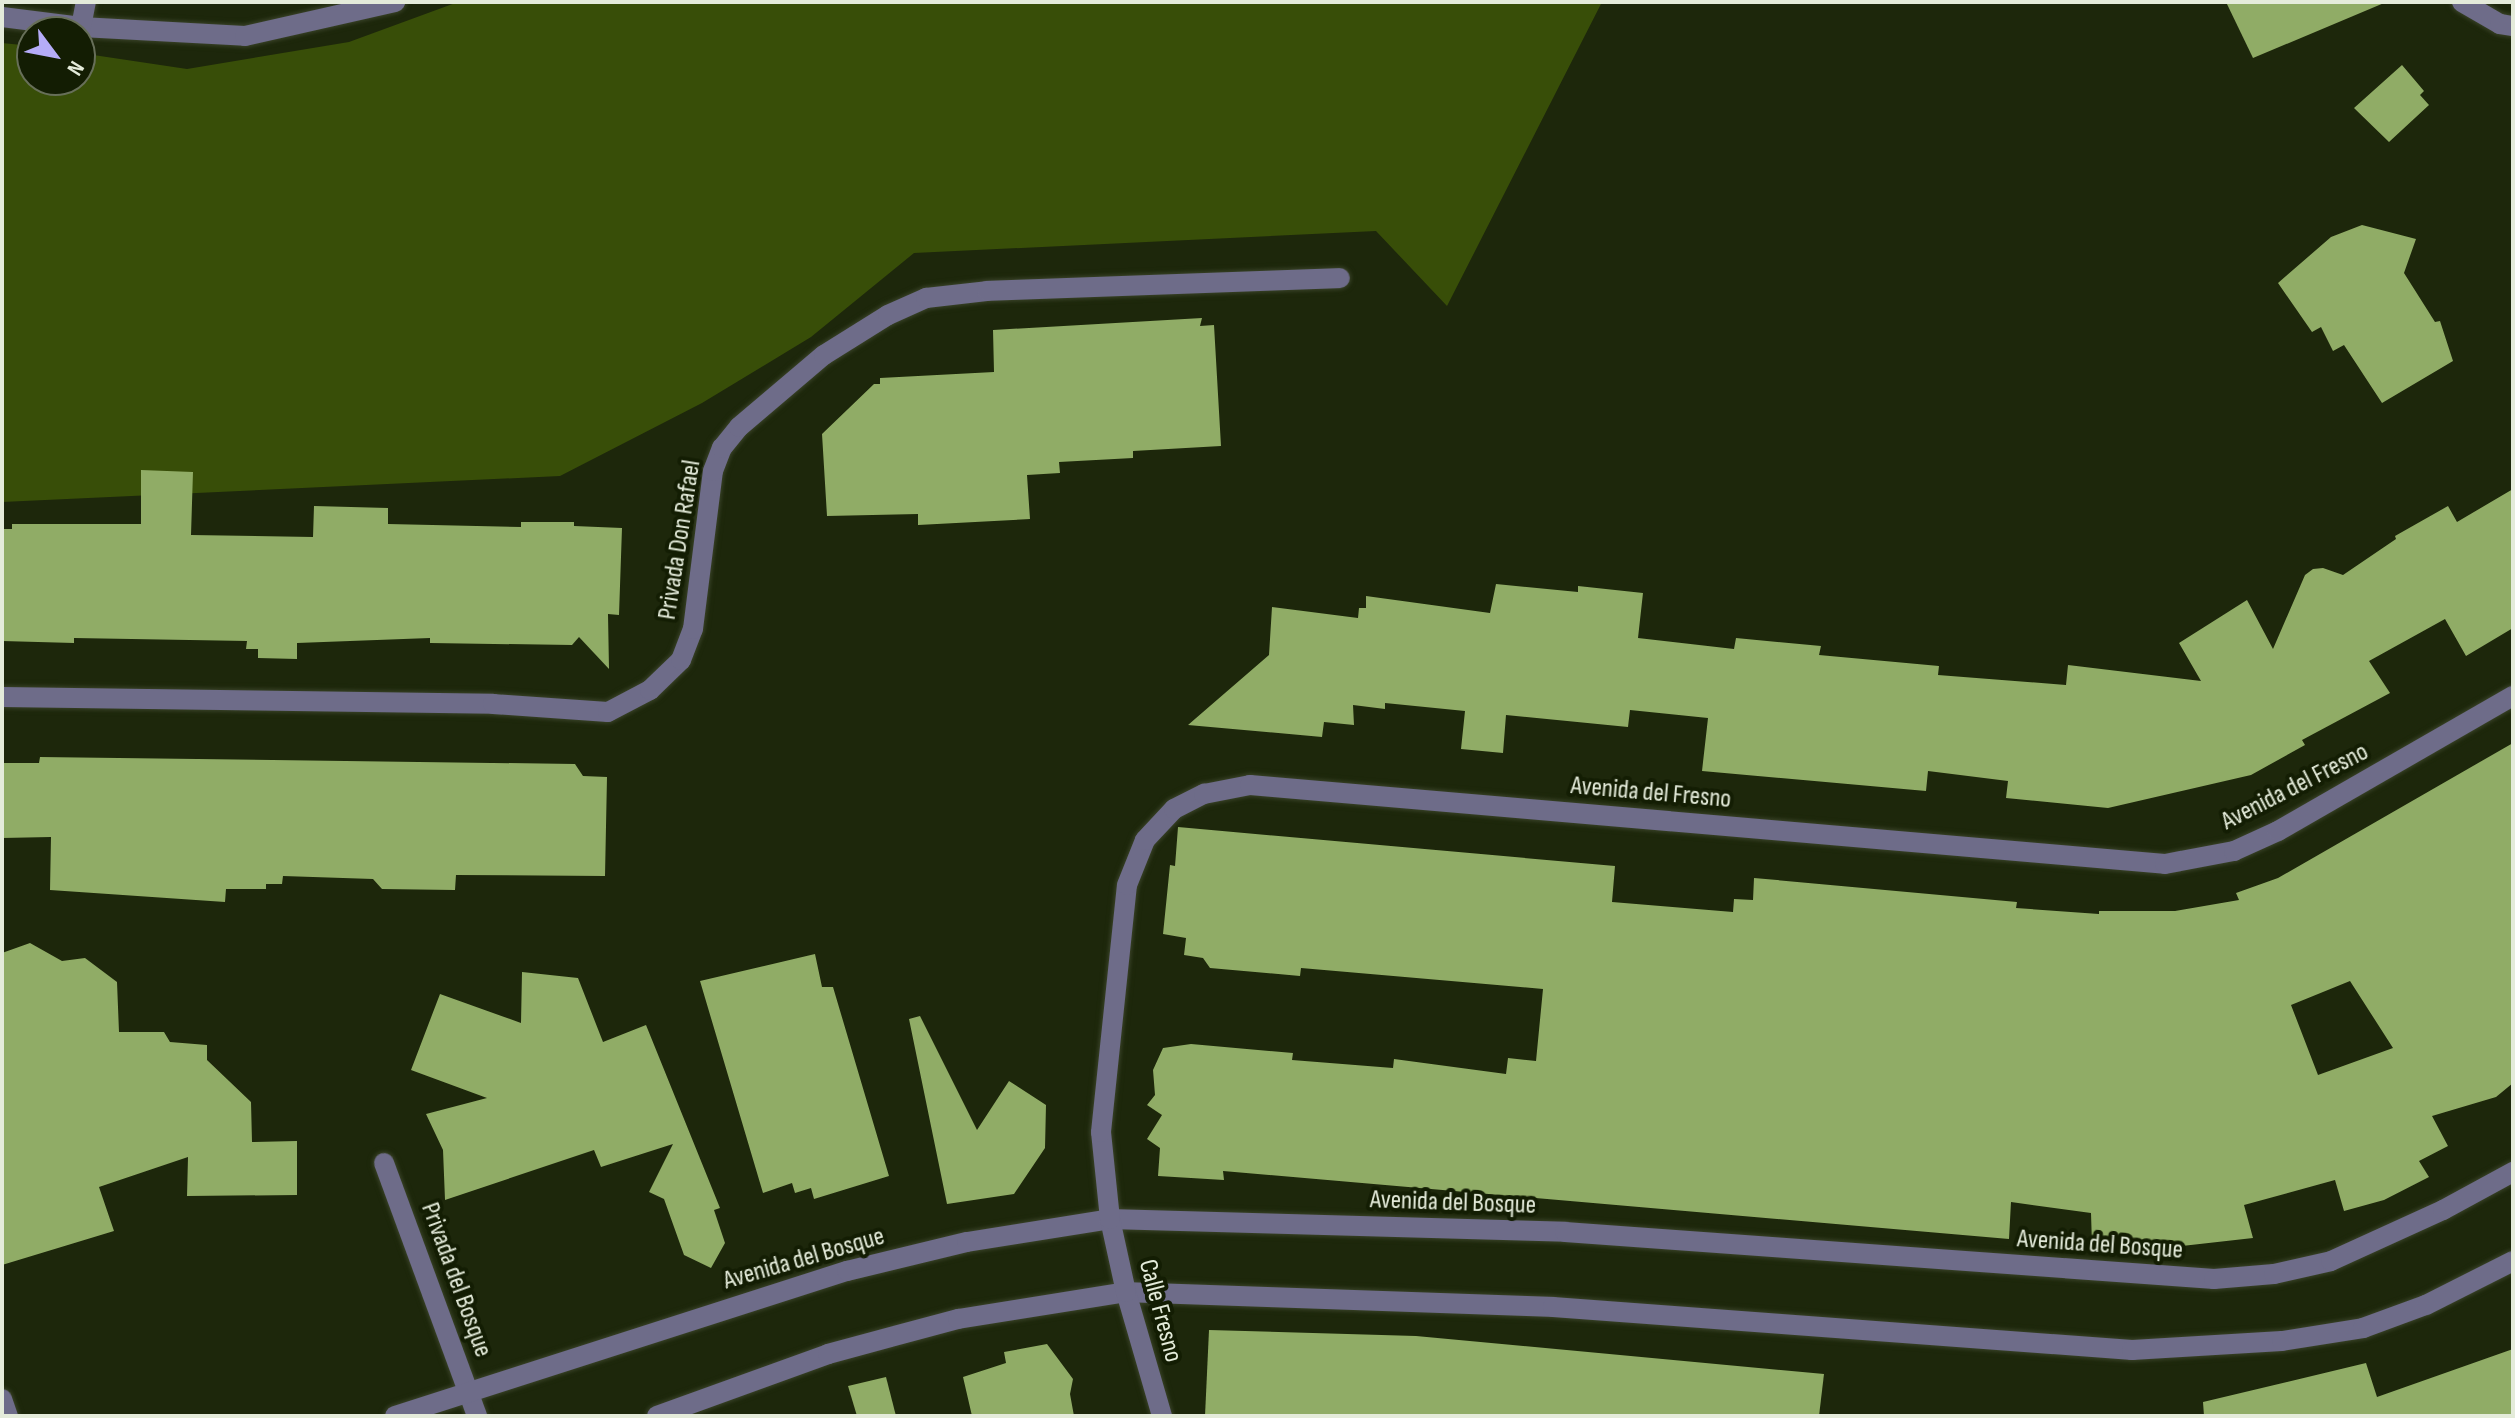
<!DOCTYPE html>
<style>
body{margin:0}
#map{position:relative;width:2515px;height:1418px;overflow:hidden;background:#1d270b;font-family:"Sofia Sans Condensed",sans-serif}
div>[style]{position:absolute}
.green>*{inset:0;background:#384e08}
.building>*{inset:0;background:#90ac66}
.roads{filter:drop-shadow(0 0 2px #394228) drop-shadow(0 0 2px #394228)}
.minor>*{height:20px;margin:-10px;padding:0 10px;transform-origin:10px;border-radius:10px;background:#6e6c89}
span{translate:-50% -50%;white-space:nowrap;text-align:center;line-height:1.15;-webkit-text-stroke:8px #131d03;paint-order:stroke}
.street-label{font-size:26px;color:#e4ebda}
.frame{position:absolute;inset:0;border:4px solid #e4ebda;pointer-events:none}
.north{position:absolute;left:16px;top:16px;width:80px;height:80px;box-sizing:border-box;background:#131d03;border:2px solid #676f59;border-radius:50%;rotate:122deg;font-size:22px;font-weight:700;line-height:32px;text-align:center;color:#e4ebda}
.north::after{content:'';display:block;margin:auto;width:28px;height:36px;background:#b5acf8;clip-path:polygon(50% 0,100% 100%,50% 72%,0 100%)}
</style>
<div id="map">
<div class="green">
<i style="clip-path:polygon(458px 2px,1602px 2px,1447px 306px,1376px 231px,914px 253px,811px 337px,702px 403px,560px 476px,2px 502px,2px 43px,32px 46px,32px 80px,80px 80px,80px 53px,187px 69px,349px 42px)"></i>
</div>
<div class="building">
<i style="clip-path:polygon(2226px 2px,2384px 2px,2384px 3px,2253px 58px)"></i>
<i style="clip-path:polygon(2402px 65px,2424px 91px,2420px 95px,2429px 105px,2389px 142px,2354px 108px)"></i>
<i style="clip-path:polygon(2362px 225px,2416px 239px,2404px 273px,2435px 322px,2440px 321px,2453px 361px,2382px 403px,2344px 345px,2333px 351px,2321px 327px,2312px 332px,2278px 283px,2331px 237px)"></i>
<i style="clip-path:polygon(1202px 318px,1200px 326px,1214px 325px,1221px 446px,1133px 451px,1133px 458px,1059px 462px,1060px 473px,1027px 475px,1030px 519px,918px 525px,918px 514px,827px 516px,822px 434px,874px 384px,880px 384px,880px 378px,994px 372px,993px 330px)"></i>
<i style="clip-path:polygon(141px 470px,193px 472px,191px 535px,313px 537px,314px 506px,388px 508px,388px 524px,521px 527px,521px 522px,574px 522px,574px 526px,622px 528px,619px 615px,608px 614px,609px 669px,579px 637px,572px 645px,430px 643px,430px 638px,297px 643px,297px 659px,258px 658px,258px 649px,246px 649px,247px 641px,74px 638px,74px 643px,2px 641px,2px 529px,12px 529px,12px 524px,141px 524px)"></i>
<i style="clip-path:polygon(2513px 489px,2513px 628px,2466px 656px,2445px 619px,2369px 661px,2390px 693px,2302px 740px,2305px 745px,2251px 775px,2108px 808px,2006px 798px,2008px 781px,1928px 771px,1926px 791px,1702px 771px,1708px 718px,1630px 710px,1628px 727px,1506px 715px,1503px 753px,1461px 749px,1465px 711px,1385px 703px,1385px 709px,1353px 705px,1354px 725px,1324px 722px,1322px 737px,1188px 725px,1269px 655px,1272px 607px,1358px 618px,1359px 608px,1366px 608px,1366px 596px,1490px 613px,1496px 584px,1578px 592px,1578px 586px,1643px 593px,1638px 638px,1734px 649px,1736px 638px,1821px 646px,1819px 655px,1939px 666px,1938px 675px,2066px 685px,2068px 665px,2201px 681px,2179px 643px,2247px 600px,2273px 649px,2305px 575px,2313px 569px,2323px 568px,2343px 575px,2396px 539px,2395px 536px,2448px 506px,2457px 522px)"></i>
<i style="clip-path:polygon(evenodd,2513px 743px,2513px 1083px,2496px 1097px,2432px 1116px,2448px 1146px,2419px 1161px,2429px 1177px,2384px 1200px,2344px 1211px,2335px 1180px,2244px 1205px,2253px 1238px,2173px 1247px,2092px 1245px,2091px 1213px,2011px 1202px,2009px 1239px,1223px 1171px,1224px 1180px,1158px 1176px,1160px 1148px,1147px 1139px,1162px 1115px,1147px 1105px,1155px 1095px,1153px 1070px,1163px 1048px,1191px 1044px,1293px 1053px,1292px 1060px,1393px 1068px,1394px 1059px,1506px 1074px,1508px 1058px,1536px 1061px,1543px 989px,1301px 968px,1300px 976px,1210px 968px,1203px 958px,1184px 955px,1186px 938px,1163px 934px,1170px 865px,1175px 866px,1178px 827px,1615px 866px,1612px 902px,1733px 912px,1734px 899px,1753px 900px,1754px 878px,2017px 902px,2016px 908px,2099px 914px,2099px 911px,2175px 911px,2239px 900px,2236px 893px,2278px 878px,2513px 743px,2350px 981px,2393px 1048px,2318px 1075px,2291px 1005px,2350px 981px)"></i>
<i style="clip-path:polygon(40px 757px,575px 764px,583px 776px,607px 777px,605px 876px,456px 875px,455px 890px,382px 889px,373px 879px,283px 876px,282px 884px,266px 884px,266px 889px,226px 889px,225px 902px,50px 890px,51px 837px,2px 838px,2px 763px,39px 763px)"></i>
<i style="clip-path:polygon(30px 943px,62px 961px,85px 958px,117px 982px,119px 1032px,164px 1032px,170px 1042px,207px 1045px,207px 1060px,251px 1102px,252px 1142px,297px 1141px,297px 1195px,187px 1196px,188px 1157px,99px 1187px,114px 1231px,2px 1265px,2px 953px)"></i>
<i style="clip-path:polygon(815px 954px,822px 987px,833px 987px,889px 1176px,814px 1199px,811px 1188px,795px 1193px,792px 1183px,763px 1193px,700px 981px)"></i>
<i style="clip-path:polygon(522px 972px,578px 978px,603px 1042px,646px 1025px,720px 1208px,714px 1210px,725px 1243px,711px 1268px,684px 1255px,664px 1199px,649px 1192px,673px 1144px,601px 1167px,594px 1150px,445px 1200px,443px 1150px,426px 1114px,487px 1098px,411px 1070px,440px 994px,521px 1023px)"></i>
<i style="clip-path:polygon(920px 1016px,977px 1130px,1009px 1081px,1046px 1105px,1045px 1148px,1014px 1194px,947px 1204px,909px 1019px)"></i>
<i style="clip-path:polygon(1209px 1330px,1416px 1336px,1824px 1374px,1819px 1416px,1205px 1416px)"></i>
<i style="clip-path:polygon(1047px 1344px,1073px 1379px,1070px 1394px,1074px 1416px,972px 1416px,963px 1377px,1006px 1363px,1004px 1352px)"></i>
<i style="clip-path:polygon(2513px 1349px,2513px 1416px,2204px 1416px,2203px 1402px,2366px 1363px,2377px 1397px)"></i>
<i style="clip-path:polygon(886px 1377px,896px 1416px,857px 1416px,848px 1386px)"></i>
</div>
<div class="roads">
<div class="minor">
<i style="left:2462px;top:2px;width:44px;rotate:30.1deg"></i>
<i style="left:2500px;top:24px;width:13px;rotate:9deg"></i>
<i style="left:2px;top:17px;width:80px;rotate:7.2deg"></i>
<i style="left:81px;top:27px;width:164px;rotate:3.1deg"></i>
<i style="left:245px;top:36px;width:154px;rotate:-12.8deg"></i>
<i style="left:81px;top:27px;width:25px;rotate:-79deg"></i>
<i style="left:2px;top:697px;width:491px;rotate:0.8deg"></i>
<i style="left:493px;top:704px;width:115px;rotate:4deg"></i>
<i style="left:608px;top:712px;width:47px;rotate:-27.6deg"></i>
<i style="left:650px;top:690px;width:43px;rotate:-44.1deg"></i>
<i style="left:681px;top:660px;width:33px;rotate:-69deg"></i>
<i style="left:693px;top:629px;width:159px;rotate:-82.8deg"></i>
<i style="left:713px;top:471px;width:25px;rotate:-69deg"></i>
<i style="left:722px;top:448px;width:27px;rotate:-51deg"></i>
<i style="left:739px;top:427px;width:111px;rotate:-40.3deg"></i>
<i style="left:824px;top:355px;width:75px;rotate:-32deg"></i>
<i style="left:888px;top:315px;width:42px;rotate:-24.1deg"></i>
<i style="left:926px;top:298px;width:61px;rotate:-6.5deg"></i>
<i style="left:987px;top:291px;width:353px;rotate:-2.1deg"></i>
<i style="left:384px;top:1163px;width:270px;rotate:69.8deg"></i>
<i style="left:2px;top:1399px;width:18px;rotate:71deg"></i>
<i style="left:395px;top:1416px;width:475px;rotate:-17.8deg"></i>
<i style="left:847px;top:1271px;width:123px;rotate:-13.6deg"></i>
<i style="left:967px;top:1242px;width:145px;rotate:-9.1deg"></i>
<i style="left:1110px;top:1219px;width:455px;rotate:1.6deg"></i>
<i style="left:1565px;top:1232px;width:651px;rotate:4.14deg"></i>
<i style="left:2214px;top:1279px;width:60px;rotate:-4.8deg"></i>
<i style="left:2274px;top:1274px;width:58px;rotate:-12.8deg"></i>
<i style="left:2331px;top:1261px;width:123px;rotate:-24.5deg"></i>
<i style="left:2443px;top:1210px;width:80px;rotate:-28.5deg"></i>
<i style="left:657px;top:1416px;width:182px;rotate:-19.9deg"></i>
<i style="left:828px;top:1354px;width:135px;rotate:-15.1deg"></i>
<i style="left:958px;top:1319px;width:170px;rotate:-9.1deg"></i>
<i style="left:1126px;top:1292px;width:427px;rotate:2deg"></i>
<i style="left:1553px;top:1307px;width:581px;rotate:4.25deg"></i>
<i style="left:2132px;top:1350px;width:150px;rotate:-3.4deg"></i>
<i style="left:2282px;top:1341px;width:82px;rotate:-9.1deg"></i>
<i style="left:2363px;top:1328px;width:67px;rotate:-20.1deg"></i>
<i style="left:2426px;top:1305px;width:97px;rotate:-26.8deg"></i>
<i style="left:1162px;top:1416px;width:129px;rotate:-106.2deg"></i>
<i style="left:1126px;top:1292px;width:75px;rotate:-102.4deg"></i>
<i style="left:1110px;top:1219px;width:87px;rotate:-95.9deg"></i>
<i style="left:1101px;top:1132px;width:248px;rotate:-84deg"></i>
<i style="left:1127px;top:885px;width:48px;rotate:-68.2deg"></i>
<i style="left:1145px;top:840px;width:42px;rotate:-46.9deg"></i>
<i style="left:1174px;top:809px;width:34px;rotate:-27deg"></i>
<i style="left:1204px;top:794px;width:47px;rotate:-11.1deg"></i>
<i style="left:1250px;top:785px;width:918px;rotate:4.93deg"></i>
<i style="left:2165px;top:864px;width:70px;rotate:-10.7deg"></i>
<i style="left:2234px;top:851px;width:48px;rotate:-24.4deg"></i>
<i style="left:2278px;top:831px;width:271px;rotate:-29.9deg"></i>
</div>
</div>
<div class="street-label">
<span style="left:680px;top:540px;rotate:-81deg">Privada Don Rafael</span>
<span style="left:2295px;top:787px;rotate:-27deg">Avenida del Fresno</span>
<span style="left:1651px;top:793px;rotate:5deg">Avenida del Fresno</span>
<span style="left:1453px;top:1203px;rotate:2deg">Avenida del Bosque</span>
<span style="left:2100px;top:1245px;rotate:4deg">Avenida del Bosque</span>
<span style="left:804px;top:1259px;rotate:-16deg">Avenida del Bosque</span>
<span style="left:456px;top:1280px;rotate:70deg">Privada del Bosque</span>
<span style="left:1160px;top:1311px;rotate:75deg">Calle Fresno</span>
</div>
<div class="frame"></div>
<div class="north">N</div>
</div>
